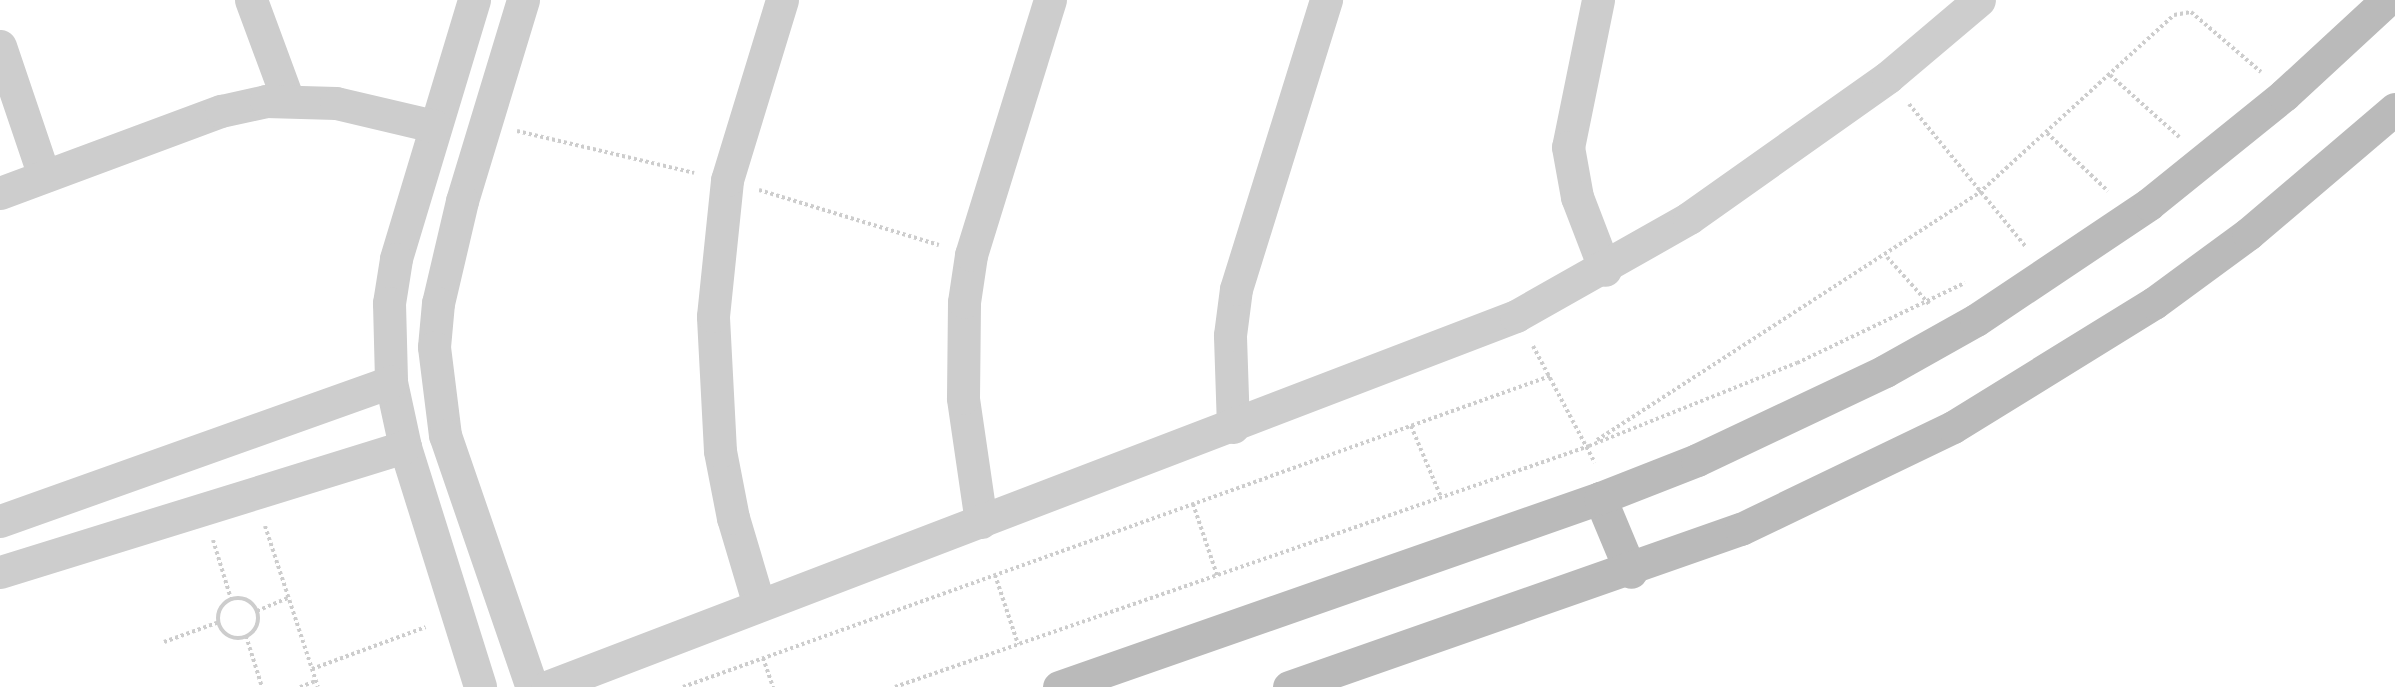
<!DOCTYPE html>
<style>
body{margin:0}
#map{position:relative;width:2395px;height:687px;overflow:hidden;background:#fff;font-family:"IBM Plex Sans",sans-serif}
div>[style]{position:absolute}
.path>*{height:4px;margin-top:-2px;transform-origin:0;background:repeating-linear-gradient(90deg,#cdcdcd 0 3px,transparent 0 6px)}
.path>.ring{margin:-2px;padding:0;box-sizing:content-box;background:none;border:4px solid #cdcdcd;border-radius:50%}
.street>*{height:33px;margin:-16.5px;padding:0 16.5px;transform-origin:16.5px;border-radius:16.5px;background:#cdcdcd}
.secondary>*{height:33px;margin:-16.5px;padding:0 16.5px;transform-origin:16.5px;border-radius:16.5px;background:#bababa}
span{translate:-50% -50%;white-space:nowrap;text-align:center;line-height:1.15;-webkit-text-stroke:6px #fff;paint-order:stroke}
</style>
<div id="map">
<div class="path">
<i style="left:2110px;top:75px;width:93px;rotate:41.9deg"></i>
<i style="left:1909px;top:104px;width:185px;rotate:50.7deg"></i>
<i style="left:517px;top:131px;width:182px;rotate:13.3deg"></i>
<i style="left:2047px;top:133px;width:84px;rotate:43.6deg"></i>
<i style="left:759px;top:190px;width:188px;rotate:17deg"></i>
<i style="left:1887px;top:257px;width:63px;rotate:48.2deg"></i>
<i style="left:1533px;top:346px;width:132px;rotate:62.1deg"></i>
<i style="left:1411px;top:426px;width:77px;rotate:67.1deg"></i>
<i style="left:1597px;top:440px;width:455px;rotate:-32.9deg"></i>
<i style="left:1979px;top:193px;width:264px;rotate:-42.4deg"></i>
<i style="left:2174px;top:15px;width:17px;rotate:-10deg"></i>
<i style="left:2191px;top:12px;width:92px;rotate:40.6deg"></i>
<i style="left:1193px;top:504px;width:75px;rotate:71.3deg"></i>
<i style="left:265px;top:526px;width:169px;rotate:71.8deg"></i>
<i style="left:213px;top:540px;width:62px;rotate:73deg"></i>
<i style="left:995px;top:575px;width:73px;rotate:71.6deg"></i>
<i class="ring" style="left:218px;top:598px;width:36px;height:36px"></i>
<i style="left:257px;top:611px;width:33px;rotate:-23deg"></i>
<i style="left:246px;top:636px;width:53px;rotate:72.6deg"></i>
<i style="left:164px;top:642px;width:59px;rotate:-20deg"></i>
<i style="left:763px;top:658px;width:31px;rotate:71deg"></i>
<i style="left:312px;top:669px;width:121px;rotate:-20.2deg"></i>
<i style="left:300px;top:687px;width:17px;rotate:-21deg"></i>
<i style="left:683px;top:687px;width:921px;rotate:-19.73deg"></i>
<i style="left:895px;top:687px;width:735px;rotate:-19.15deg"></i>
<i style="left:1589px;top:446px;width:224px;rotate:-21.8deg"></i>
<i style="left:1797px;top:363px;width:186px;rotate:-25.5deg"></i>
</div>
<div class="street">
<i style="left:251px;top:0;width:107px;rotate:69.7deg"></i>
<i style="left:474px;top:0;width:270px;rotate:106.8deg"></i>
<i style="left:396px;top:259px;width:45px;rotate:99deg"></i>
<i style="left:389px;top:303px;width:79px;rotate:88.5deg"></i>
<i style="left:391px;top:382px;width:66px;rotate:77.8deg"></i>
<i style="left:405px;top:447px;width:251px;rotate:72.6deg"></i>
<i style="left:523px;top:0;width:210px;rotate:106.9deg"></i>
<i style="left:462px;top:201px;width:105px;rotate:103.2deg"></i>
<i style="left:438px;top:303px;width:44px;rotate:95.2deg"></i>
<i style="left:434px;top:347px;width:89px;rotate:82.9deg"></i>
<i style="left:445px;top:435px;width:267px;rotate:71deg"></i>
<i style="left:1598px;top:0;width:150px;rotate:101.5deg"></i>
<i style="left:1568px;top:147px;width:51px;rotate:79.8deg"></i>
<i style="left:1577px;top:197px;width:78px;rotate:69deg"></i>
<i style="left:0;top:46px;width:137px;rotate:71.3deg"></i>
<i style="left:0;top:193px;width:236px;rotate:-20.4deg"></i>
<i style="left:221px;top:111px;width:46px;rotate:-12.5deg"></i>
<i style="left:266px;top:101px;width:70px;rotate:1.6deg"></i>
<i style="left:336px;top:103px;width:101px;rotate:13.2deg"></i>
<i style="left:1233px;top:427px;width:92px;rotate:-91.9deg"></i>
<i style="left:1230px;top:335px;width:46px;rotate:-82.6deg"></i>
<i style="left:1236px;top:289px;width:303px;rotate:-72.7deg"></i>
<i style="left:0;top:521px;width:415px;rotate:-19.6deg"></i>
<i style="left:981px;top:522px;width:125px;rotate:-98.3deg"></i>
<i style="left:963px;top:398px;width:96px;rotate:-89.4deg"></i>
<i style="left:964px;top:302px;width:48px;rotate:-81.5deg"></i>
<i style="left:971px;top:255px;width:267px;rotate:-72.8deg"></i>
<i style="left:0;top:572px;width:424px;rotate:-17.2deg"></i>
<i style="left:759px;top:605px;width:91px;rotate:-106.6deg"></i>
<i style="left:733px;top:518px;width:68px;rotate:-101deg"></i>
<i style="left:720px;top:451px;width:135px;rotate:-93deg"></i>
<i style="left:713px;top:316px;width:137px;rotate:-84.1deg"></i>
<i style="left:727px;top:180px;width:188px;rotate:-73deg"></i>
<i style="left:547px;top:687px;width:1038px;rotate:-20.95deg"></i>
<i style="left:1516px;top:316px;width:199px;rotate:-29.5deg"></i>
<i style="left:1689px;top:218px;width:244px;rotate:-35.3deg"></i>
<i style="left:1888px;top:77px;width:119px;rotate:-40.2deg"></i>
</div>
<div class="secondary">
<i style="left:1600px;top:498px;width:80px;rotate:67.3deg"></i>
<i style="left:1059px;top:687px;width:573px;rotate:-19.26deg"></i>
<i style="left:1600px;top:498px;width:104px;rotate:-21.4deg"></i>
<i style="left:1697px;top:460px;width:208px;rotate:-25.3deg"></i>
<i style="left:1885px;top:371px;width:104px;rotate:-29.3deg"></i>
<i style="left:1976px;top:320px;width:208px;rotate:-33.8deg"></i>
<i style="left:2149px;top:204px;width:174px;rotate:-38.9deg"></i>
<i style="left:2284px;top:95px;width:140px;rotate:-42.7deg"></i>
<i style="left:1289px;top:687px;width:479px;rotate:-19.3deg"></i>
<i style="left:1741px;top:529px;width:235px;rotate:-25.7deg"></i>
<i style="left:1953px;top:427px;width:236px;rotate:-31.7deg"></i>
<i style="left:2154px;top:303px;width:117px;rotate:-36.3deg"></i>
<i style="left:2248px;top:234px;width:193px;rotate:-40.4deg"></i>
</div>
</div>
